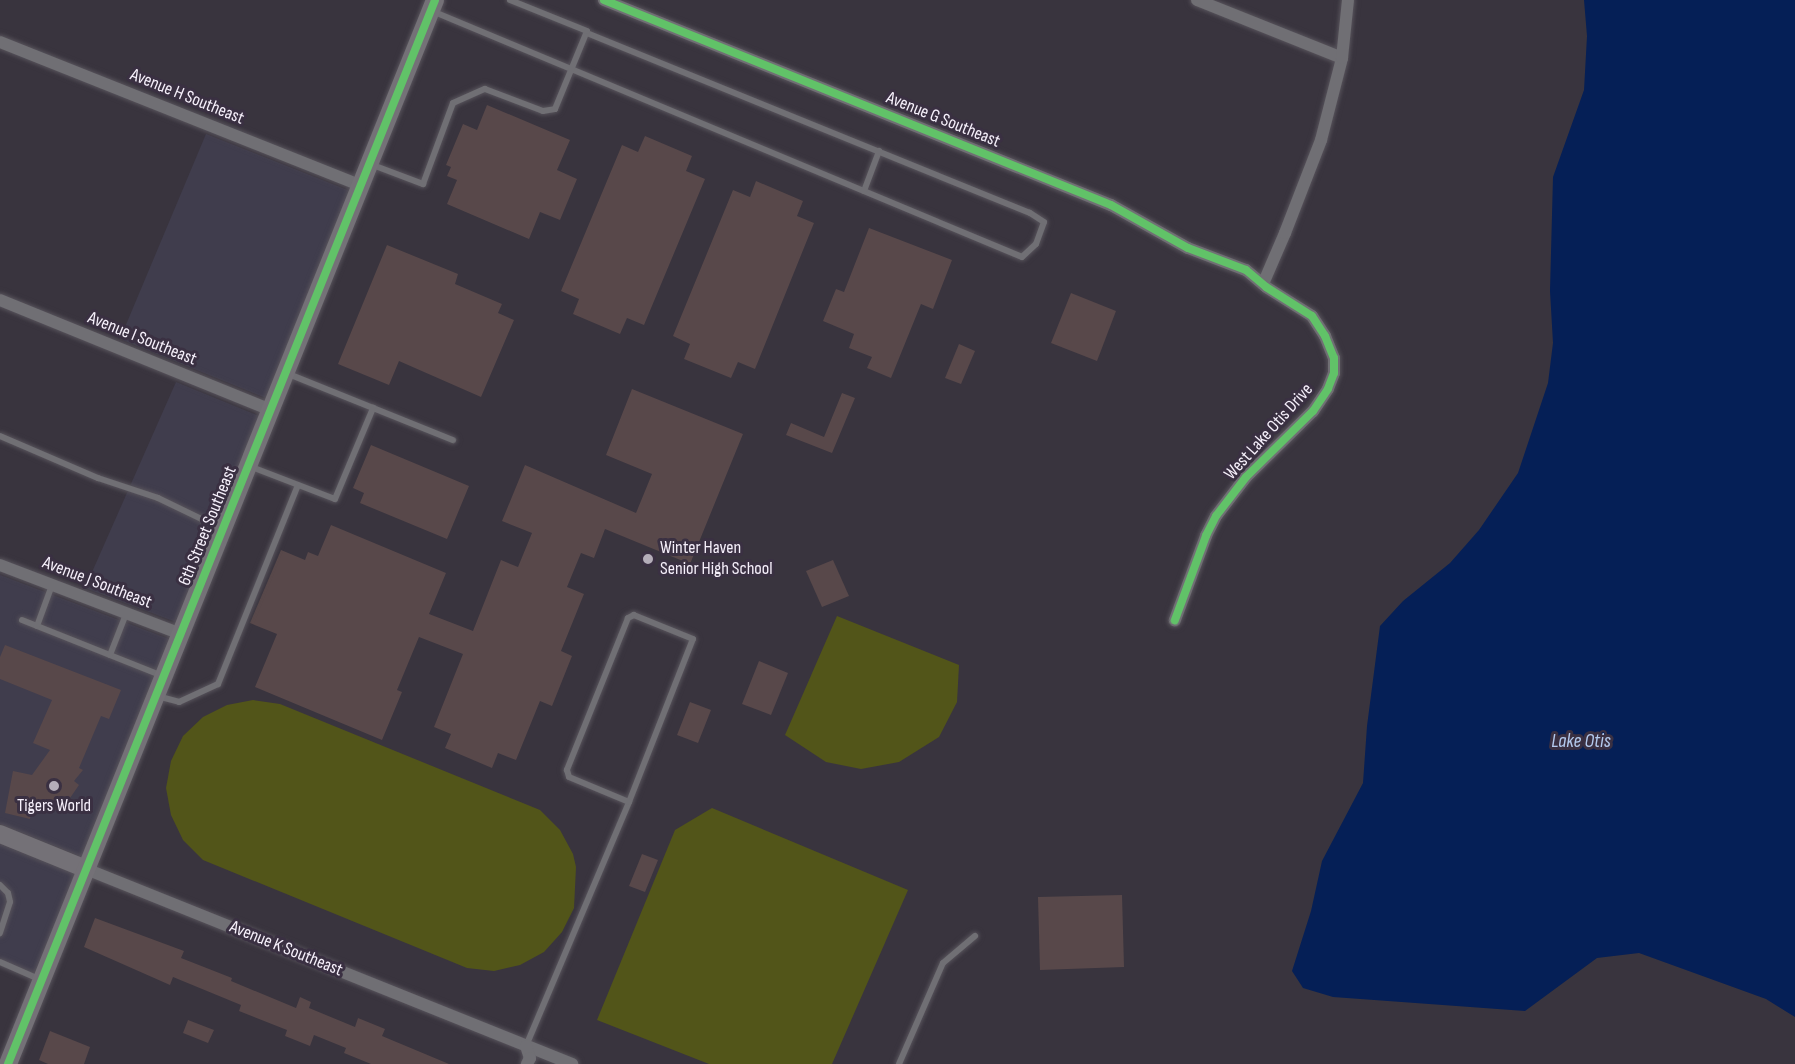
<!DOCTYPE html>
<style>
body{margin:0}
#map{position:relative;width:1795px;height:1064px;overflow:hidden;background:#39343e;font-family:"Sofia Sans Condensed",sans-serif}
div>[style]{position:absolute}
.commercial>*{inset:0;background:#403d4d}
.green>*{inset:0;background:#525519}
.water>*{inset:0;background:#051f56}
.building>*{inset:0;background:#58484a}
.roads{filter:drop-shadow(0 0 2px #57535b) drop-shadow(0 0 2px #57535b)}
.lane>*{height:6px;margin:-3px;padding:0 3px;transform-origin:3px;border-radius:3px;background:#706f74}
.street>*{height:12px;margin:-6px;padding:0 6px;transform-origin:6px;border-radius:6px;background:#706f74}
.secondary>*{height:18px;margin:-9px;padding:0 9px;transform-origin:9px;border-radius:9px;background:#747177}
.cycleway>*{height:8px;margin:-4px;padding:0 4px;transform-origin:4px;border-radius:4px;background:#61c268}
.dots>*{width:16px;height:16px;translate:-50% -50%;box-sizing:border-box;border:3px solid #3a3042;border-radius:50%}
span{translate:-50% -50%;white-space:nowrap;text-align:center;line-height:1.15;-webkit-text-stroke:6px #3a3042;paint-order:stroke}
.street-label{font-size:18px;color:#f6f0fb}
.poi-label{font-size:18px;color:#f6f0fb}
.left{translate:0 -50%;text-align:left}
.water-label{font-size:20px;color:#b4caee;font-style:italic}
</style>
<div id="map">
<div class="commercial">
<i style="clip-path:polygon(206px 134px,350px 191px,266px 398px,120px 339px)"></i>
<i style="clip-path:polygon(176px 382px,259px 416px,176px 622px,85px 588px)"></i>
<i style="clip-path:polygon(0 575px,169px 639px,82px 857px,0 824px)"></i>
<i style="clip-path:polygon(0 844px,75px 874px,34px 977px,0 963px)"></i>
</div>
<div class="green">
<i style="clip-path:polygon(837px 616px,959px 665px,957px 702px,939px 737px,899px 762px,861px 769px,826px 762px,785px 735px)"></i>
<i style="clip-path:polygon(253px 700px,280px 704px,540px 810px,560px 830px,573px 854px,576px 867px,574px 908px,562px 932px,544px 952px,520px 965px,494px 971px,467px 968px,203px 860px,183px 840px,171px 815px,166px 788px,171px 761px,183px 736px,203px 717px,227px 705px)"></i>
<i style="clip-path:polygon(712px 808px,908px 890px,832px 1064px,709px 1064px,597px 1020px,675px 830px)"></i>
</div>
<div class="water">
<i style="clip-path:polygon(1584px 0,1795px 0,1795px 1017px,1766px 999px,1639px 953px,1597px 958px,1525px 1011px,1333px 997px,1303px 988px,1292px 971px,1311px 911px,1322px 861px,1363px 783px,1367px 726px,1380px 626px,1403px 601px,1450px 563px,1479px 530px,1518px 473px,1548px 383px,1553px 343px,1550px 291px,1553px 177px,1584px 90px,1587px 36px)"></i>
</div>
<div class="building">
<i style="clip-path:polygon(487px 105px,570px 140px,557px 170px,577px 179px,560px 220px,540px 212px,529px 239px,447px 204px,457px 180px,447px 176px,451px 167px,446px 165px,463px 124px,477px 130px)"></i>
<i style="clip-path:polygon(645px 136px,692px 156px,686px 171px,705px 179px,644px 325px,627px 318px,620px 334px,573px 314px,579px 299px,561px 291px,622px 145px,638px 152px)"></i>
<i style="clip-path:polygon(756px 181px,803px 201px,797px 216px,814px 223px,755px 369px,738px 362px,731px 378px,684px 359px,690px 344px,673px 336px,733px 190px,750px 197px)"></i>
<i style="clip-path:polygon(869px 228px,952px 260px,933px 309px,921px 304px,891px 378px,867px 368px,872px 357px,849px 348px,854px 334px,823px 321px,836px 289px,844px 292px)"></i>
<i style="clip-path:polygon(387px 245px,458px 274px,455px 284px,502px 304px,498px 313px,514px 320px,481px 397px,399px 361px,389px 385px,338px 364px)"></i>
<i style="clip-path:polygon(1071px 293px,1116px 311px,1097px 361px,1051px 343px)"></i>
<i style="clip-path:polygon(959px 344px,975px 351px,961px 384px,945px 378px)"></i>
<i style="clip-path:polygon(632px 389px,743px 434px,690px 564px,605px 529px,594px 558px,581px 553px,567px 587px,584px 594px,561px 651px,572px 656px,552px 706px,540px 701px,516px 760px,498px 753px,492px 768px,445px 748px,451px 734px,434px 727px,463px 654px,419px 637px,397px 690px,402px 692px,382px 740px,255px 687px,277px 634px,250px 623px,281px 550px,305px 560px,308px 552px,318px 556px,331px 525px,446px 573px,429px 614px,473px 631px,501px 560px,518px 567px,532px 533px,502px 521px,525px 465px,636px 513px,652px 474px,606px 455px)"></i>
<i style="clip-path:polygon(842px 393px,855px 398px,832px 453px,786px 435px,791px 423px,824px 437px)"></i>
<i style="clip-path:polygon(371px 445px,469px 486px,447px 539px,360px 503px,364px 493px,353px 488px)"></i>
<i style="clip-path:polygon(833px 560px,849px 596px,822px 607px,806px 571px)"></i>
<i style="clip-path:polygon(5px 645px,121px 690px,109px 719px,101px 716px,79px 768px,83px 770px,74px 781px,79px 785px,61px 811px,32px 806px,30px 819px,5px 813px,13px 771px,32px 775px,50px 750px,33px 743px,52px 700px,0 679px,0 657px)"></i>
<i style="clip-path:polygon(759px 661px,788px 673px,771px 715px,742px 704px)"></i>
<i style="clip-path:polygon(690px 702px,711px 710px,698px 743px,677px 735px)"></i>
<i style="clip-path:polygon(642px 854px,658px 860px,645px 892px,629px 886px)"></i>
<i style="clip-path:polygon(1122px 895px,1124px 967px,1040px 970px,1038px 897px)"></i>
<i style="clip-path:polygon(95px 918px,184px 951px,181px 958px,232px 978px,231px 981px,296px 1008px,300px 997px,311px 1002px,309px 1008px,355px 1027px,358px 1018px,385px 1029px,382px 1036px,449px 1064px,371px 1064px,344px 1053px,346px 1048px,314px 1035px,310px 1046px,285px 1036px,287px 1030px,239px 1011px,241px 1005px,173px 977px,170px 985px,84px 947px)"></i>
<i style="clip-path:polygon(188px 1020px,214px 1030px,208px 1043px,183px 1033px)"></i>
<i style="clip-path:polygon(50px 1031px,90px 1047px,84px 1064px,48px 1064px,39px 1060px)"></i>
</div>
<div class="roads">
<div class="lane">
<i style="left:432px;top:11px;width:639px;rotate:22.63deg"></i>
<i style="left:1022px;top:257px;width:19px;rotate:-43deg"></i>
<i style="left:1036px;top:244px;width:23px;rotate:-70deg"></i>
<i style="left:1044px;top:222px;width:17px;rotate:-147deg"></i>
<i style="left:1030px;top:213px;width:479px;rotate:-157.9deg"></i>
<i style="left:370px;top:164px;width:57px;rotate:20.7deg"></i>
<i style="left:423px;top:184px;width:86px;rotate:-69.7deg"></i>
<i style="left:453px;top:103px;width:35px;rotate:-24deg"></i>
<i style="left:485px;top:89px;width:62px;rotate:20.8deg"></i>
<i style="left:543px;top:111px;width:12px;rotate:-9deg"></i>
<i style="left:555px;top:109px;width:84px;rotate:-67.7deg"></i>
<i style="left:587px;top:31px;width:83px;rotate:-158.1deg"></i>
<i style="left:864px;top:191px;width:43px;rotate:-69.4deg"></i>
<i style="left:286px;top:373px;width:180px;rotate:21.9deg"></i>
<i style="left:0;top:436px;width:107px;rotate:23.2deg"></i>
<i style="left:98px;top:478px;width:63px;rotate:18.4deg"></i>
<i style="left:158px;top:498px;width:71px;rotate:25.8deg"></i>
<i style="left:249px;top:466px;width:92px;rotate:21deg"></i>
<i style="left:335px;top:499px;width:99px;rotate:-67.3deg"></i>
<i style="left:22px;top:620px;width:152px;rotate:21.7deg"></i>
<i style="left:37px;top:626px;width:44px;rotate:-69.9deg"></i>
<i style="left:110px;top:655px;width:44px;rotate:-68.7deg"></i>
<i style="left:157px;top:696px;width:23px;rotate:15deg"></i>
<i style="left:179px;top:702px;width:43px;rotate:-24.8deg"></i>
<i style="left:218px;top:684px;width:214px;rotate:-68.1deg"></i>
<i style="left:0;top:885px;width:11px;rotate:45deg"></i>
<i style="left:8px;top:893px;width:9px;rotate:77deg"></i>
<i style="left:10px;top:902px;width:33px;rotate:108deg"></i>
<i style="left:0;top:962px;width:45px;rotate:23.7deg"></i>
<i style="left:526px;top:1046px;width:265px;rotate:-67.1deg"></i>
<i style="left:629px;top:802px;width:175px;rotate:-68.6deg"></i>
<i style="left:693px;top:639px;width:64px;rotate:-157.9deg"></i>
<i style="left:634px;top:615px;width:7px;rotate:153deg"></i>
<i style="left:628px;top:618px;width:164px;rotate:111.9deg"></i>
<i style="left:567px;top:770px;width:7px;rotate:74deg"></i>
<i style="left:569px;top:777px;width:65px;rotate:22.6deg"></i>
<i style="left:899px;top:1064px;width:110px;rotate:-66.5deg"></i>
<i style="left:943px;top:963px;width:42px;rotate:-40.2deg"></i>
</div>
<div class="street">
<i style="left:604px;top:0;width:547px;rotate:22.02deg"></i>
<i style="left:1111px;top:205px;width:88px;rotate:29.2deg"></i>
<i style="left:1188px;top:248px;width:62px;rotate:20.8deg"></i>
<i style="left:1246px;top:270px;width:26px;rotate:40deg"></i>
<i style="left:1266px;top:287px;width:54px;rotate:32.2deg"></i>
<i style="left:1312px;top:316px;width:24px;rotate:57deg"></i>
<i style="left:1325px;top:336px;width:24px;rotate:68deg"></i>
<i style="left:1334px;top:358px;width:15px;rotate:90deg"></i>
<i style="left:1334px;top:373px;width:17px;rotate:111deg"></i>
<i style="left:1328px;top:389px;width:27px;rotate:124deg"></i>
<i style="left:1313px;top:411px;width:94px;rotate:135.4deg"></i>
<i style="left:1246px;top:477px;width:49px;rotate:127.6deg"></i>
<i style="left:1216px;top:516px;width:22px;rotate:117deg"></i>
<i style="left:1206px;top:536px;width:90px;rotate:110.3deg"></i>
<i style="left:1197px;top:0;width:156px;rotate:21.8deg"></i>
<i style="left:0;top:42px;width:389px;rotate:21.7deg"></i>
<i style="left:1263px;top:284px;width:56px;rotate:-66.7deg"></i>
<i style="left:1285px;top:233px;width:100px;rotate:-68.8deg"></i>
<i style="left:1321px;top:140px;width:85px;rotate:-75.6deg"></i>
<i style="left:1342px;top:58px;width:58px;rotate:-84.1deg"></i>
<i style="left:0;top:300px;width:292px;rotate:22.1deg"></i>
<i style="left:0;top:565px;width:194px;rotate:20.9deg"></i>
<i style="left:86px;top:869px;width:524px;rotate:21.86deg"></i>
<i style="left:526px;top:1046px;width:13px;rotate:72deg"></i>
<i style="left:530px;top:1058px;width:7px;rotate:117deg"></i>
</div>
<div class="secondary">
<i style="left:0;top:834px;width:93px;rotate:22.1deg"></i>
<i style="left:8px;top:1064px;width:1146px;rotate:-68.13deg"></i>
</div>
</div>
<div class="cycleway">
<i style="left:604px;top:0;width:547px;rotate:22.02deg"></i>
<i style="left:1111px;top:205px;width:88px;rotate:29.2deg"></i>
<i style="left:1188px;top:248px;width:62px;rotate:20.8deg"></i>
<i style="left:1246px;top:270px;width:26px;rotate:40deg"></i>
<i style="left:1266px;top:287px;width:54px;rotate:32.2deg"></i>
<i style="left:1312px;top:316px;width:24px;rotate:57deg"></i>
<i style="left:1325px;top:336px;width:24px;rotate:68deg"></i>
<i style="left:1334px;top:358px;width:15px;rotate:90deg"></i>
<i style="left:1334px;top:373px;width:17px;rotate:111deg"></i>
<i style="left:1328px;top:389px;width:27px;rotate:124deg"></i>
<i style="left:1313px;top:411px;width:94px;rotate:135.4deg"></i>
<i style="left:1246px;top:477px;width:49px;rotate:127.6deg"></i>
<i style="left:1216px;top:516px;width:22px;rotate:117deg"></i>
<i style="left:1206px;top:536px;width:90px;rotate:110.3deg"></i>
<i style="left:8px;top:1064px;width:1146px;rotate:-68.13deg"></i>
</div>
<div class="dots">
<i style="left:648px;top:559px;background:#b4aeb9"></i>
<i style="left:54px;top:786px;background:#b4aeb9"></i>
</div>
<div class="street-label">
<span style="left:187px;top:97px;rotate:22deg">Avenue H Southeast</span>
<span style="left:943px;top:120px;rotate:22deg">Avenue G Southeast</span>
<span style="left:142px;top:339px;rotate:22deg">Avenue I Southeast</span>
<span style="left:1269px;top:432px;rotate:-48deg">West Lake Otis Drive</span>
<span style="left:208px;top:526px;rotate:-68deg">6th Street Southeast</span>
<span style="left:97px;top:583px;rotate:21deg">Avenue J Southeast</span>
<span style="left:286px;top:949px;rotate:22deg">Avenue K Southeast</span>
</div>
<div class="poi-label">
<span class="left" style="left:660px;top:559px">Winter Haven<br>Senior High School</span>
<span style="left:54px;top:806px">Tigers World</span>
</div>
<div class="water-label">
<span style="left:1581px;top:741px">Lake Otis</span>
</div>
</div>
